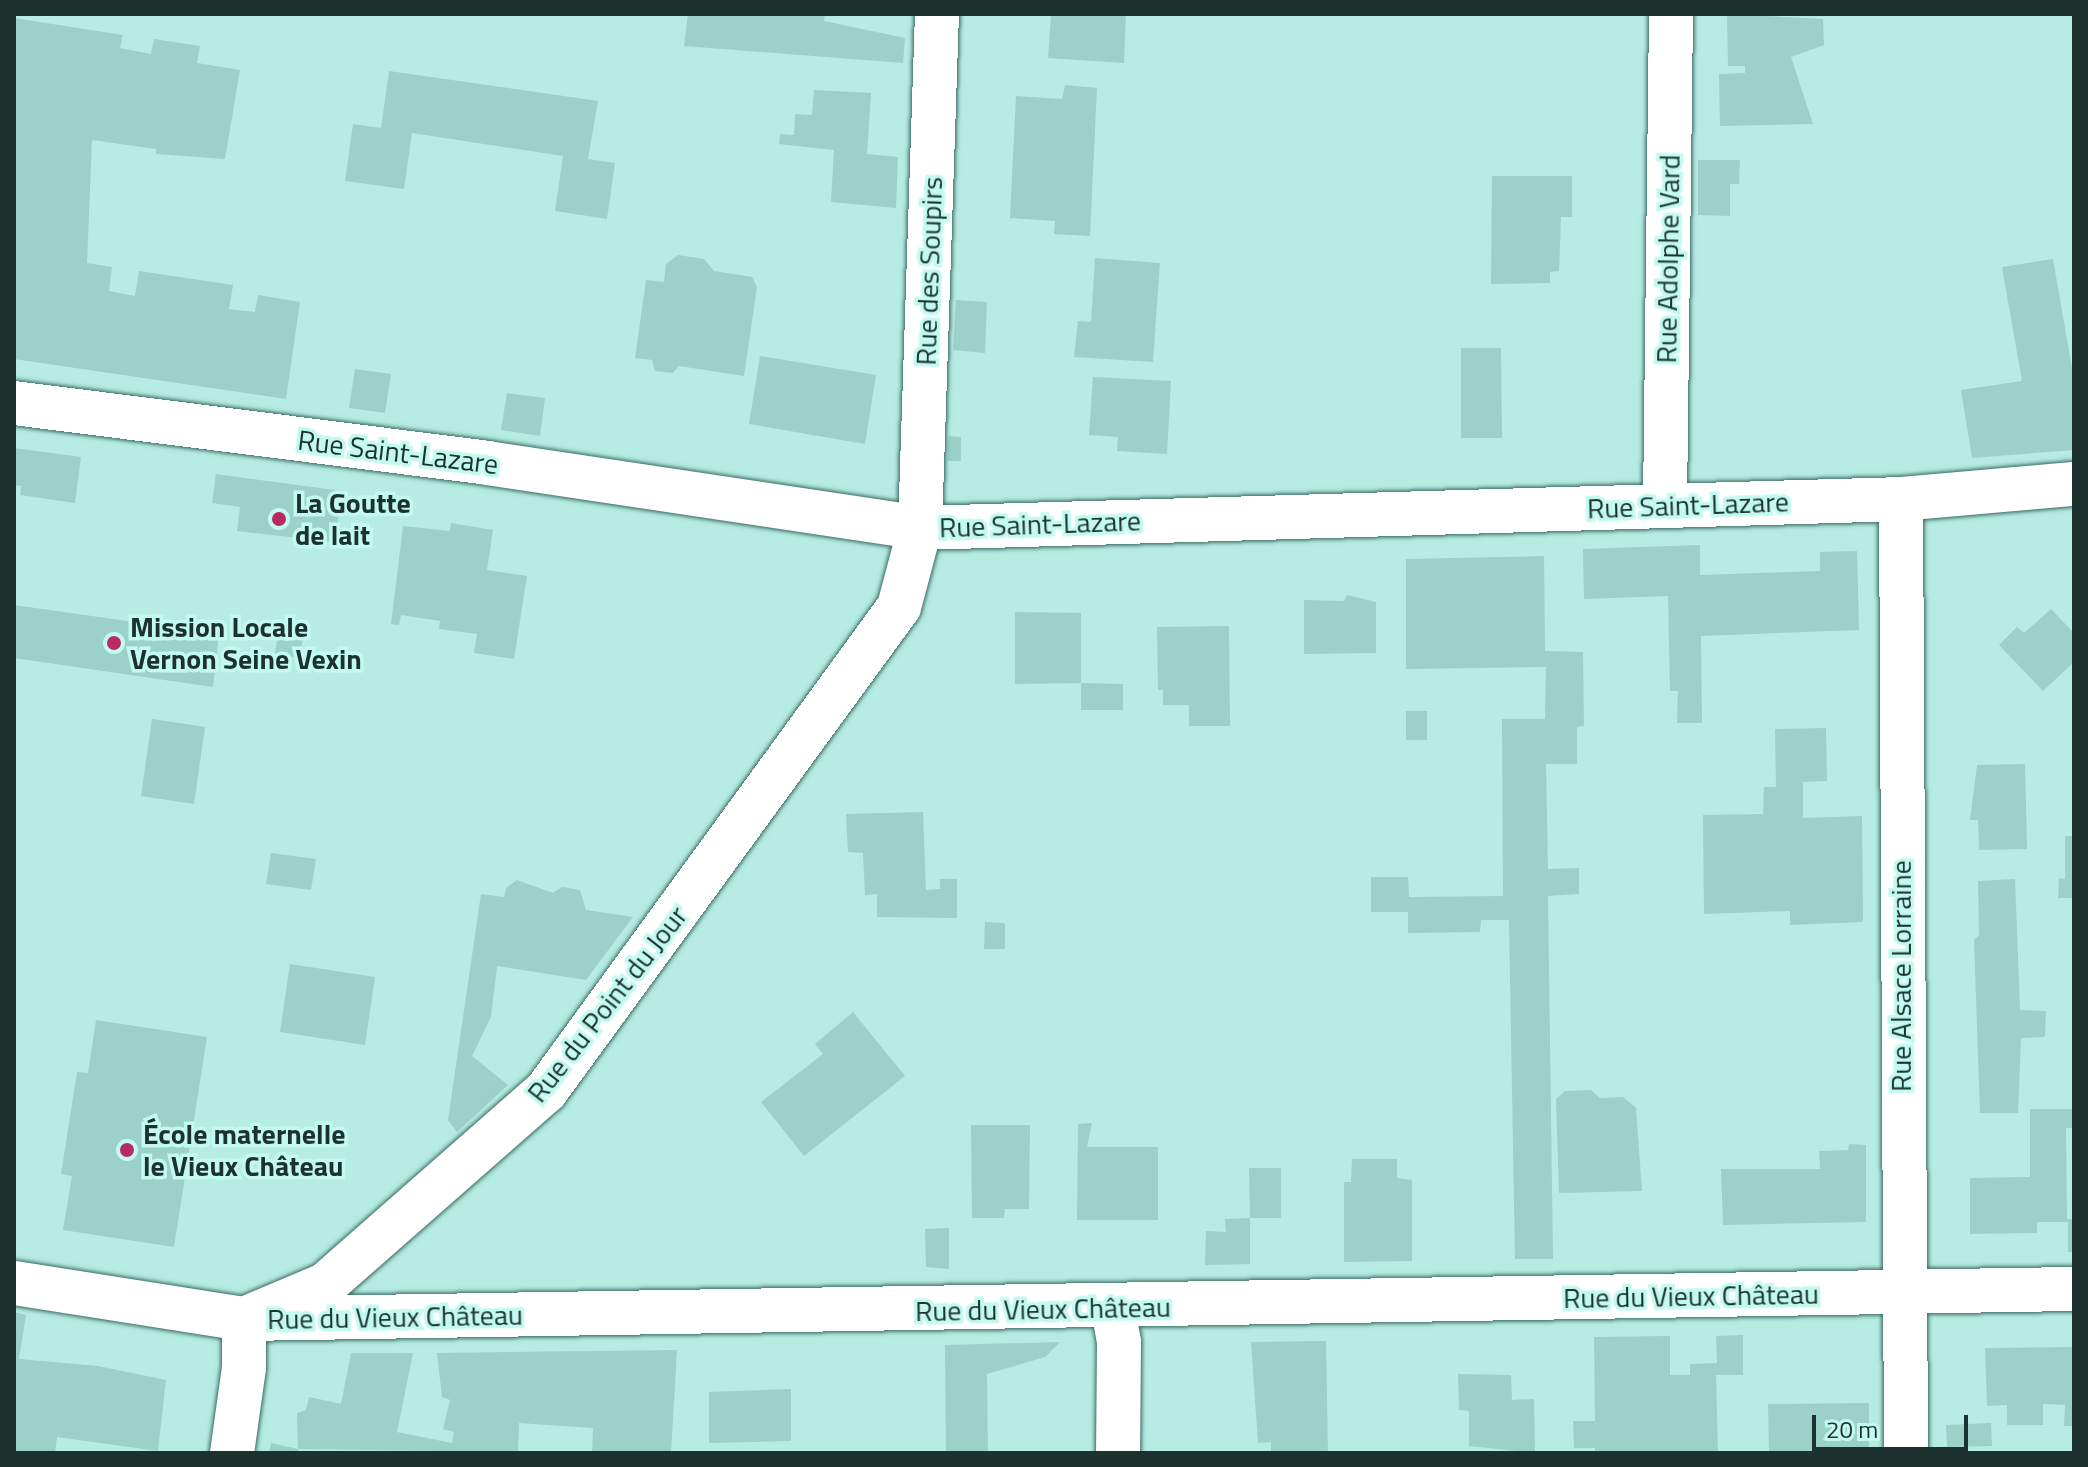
<!DOCTYPE html>
<meta charset="utf-8">
<style>
body{margin:0}
#map{position:relative;width:2088px;height:1467px;overflow:hidden;background:#b6ece2;font-family:"Titillium Web",sans-serif}
div>[style]{position:absolute}
.building>*{inset:0;background:#9bd1c7}
.roads{filter:drop-shadow(0 0 2px #386b63) drop-shadow(0 0 2px #386b63)}
.street>*{height:44px;margin:-22px;padding:0 22px;transform-origin:22px;border-radius:22px;background:#fff}
.dots>*{width:22px;height:22px;translate:-50% -50%;box-sizing:border-box;border:4px solid #c3faf0;border-radius:50%}
span{translate:-50% -50%;white-space:nowrap;text-align:center;line-height:1.15;-webkit-text-stroke:7px #c3faf0;paint-order:stroke}
.street-label{font-size:28px;color:#1d322f}
.poi-label{font-size:28px;color:#1d322f;font-weight:700}
.left{translate:0 -50%;text-align:left}
.frame{position:absolute;inset:0;border:16px solid #1d322f;pointer-events:none}
.scale{position:absolute;left:1812px;top:1415px;width:156px;height:36px;box-sizing:border-box;border:4px solid #1d322f;border-top:0;padding-left:10px;font-size:24px;line-height:28px;white-space:nowrap;color:#1d322f;-webkit-text-stroke:6px #c3faf0;paint-order:stroke}
</style>
<div id="map">
<div class="building">
<i style="clip-path:polygon(688px 14px,825px 14px,824px 21px,905px 38px,903px 63px,684px 46px)"></i>
<i style="clip-path:polygon(1051px 14px,1126px 14px,1124px 63px,1048px 58px)"></i>
<i style="clip-path:polygon(1727px 14px,1823px 19px,1824px 45px,1791px 57px,1813px 124px,1720px 126px,1719px 74px,1745px 73px,1745px 66px,1728px 66px)"></i>
<i style="clip-path:polygon(14px 18px,123px 35px,120px 48px,151px 54px,154px 39px,200px 46px,197px 63px,240px 70px,225px 159px,156px 154px,156px 149px,92px 140px,87px 263px,112px 267px,109px 291px,135px 296px,139px 271px,233px 285px,229px 309px,255px 312px,258px 295px,300px 302px,286px 399px,14px 359px)"></i>
<i style="clip-path:polygon(389px 71px,598px 101px,588px 159px,615px 163px,607px 219px,555px 211px,563px 156px,412px 133px,404px 189px,345px 181px,353px 124px,381px 128px)"></i>
<i style="clip-path:polygon(1065px 85px,1097px 88px,1090px 236px,1054px 234px,1055px 221px,1010px 218px,1016px 96px,1062px 99px)"></i>
<i style="clip-path:polygon(814px 90px,871px 93px,867px 154px,898px 157px,896px 208px,831px 202px,834px 150px,779px 144px,780px 134px,794px 135px,795px 114px,812px 115px)"></i>
<i style="clip-path:polygon(1698px 160px,1740px 160px,1739px 184px,1730px 184px,1730px 216px,1698px 215px)"></i>
<i style="clip-path:polygon(1492px 176px,1572px 176px,1572px 217px,1561px 217px,1559px 271px,1550px 272px,1550px 283px,1491px 284px)"></i>
<i style="clip-path:polygon(678px 255px,704px 259px,714px 271px,752px 277px,757px 287px,744px 376px,679px 366px,673px 373px,655px 371px,652px 360px,635px 358px,646px 280px,664px 282px,666px 264px)"></i>
<i style="clip-path:polygon(1095px 258px,1160px 263px,1153px 362px,1074px 357px,1078px 321px,1091px 322px)"></i>
<i style="clip-path:polygon(2053px 259px,2074px 380px,2074px 450px,1972px 458px,1961px 390px,2022px 381px,2002px 267px)"></i>
<i style="clip-path:polygon(956px 300px,987px 302px,985px 353px,953px 350px)"></i>
<i style="clip-path:polygon(1461px 348px,1501px 348px,1502px 438px,1461px 438px)"></i>
<i style="clip-path:polygon(760px 356px,876px 375px,865px 444px,749px 424px)"></i>
<i style="clip-path:polygon(355px 369px,391px 374px,385px 413px,349px 408px)"></i>
<i style="clip-path:polygon(1093px 377px,1171px 381px,1167px 454px,1117px 451px,1118px 437px,1089px 435px)"></i>
<i style="clip-path:polygon(507px 393px,545px 398px,540px 436px,501px 430px)"></i>
<i style="clip-path:polygon(949px 436px,961px 437px,961px 461px,947px 461px)"></i>
<i style="clip-path:polygon(14px 448px,81px 457px,75px 503px,20px 495px,21px 486px,14px 485px)"></i>
<i style="clip-path:polygon(216px 474px,342px 491px,335px 542px,237px 531px,240px 507px,212px 503px)"></i>
<i style="clip-path:polygon(451px 523px,493px 530px,487px 570px,527px 576px,514px 659px,474px 653px,477px 634px,439px 629px,440px 621px,401px 615px,399px 625px,391px 624px,403px 526px,450px 531px)"></i>
<i style="clip-path:polygon(1700px 545px,1700px 575px,1820px 571px,1820px 552px,1857px 551px,1859px 630px,1701px 636px,1702px 723px,1677px 723px,1678px 691px,1670px 691px,1668px 596px,1584px 599px,1583px 549px)"></i>
<i style="clip-path:polygon(1544px 556px,1545px 651px,1583px 652px,1584px 726px,1577px 727px,1577px 764px,1546px 764px,1548px 869px,1579px 868px,1579px 894px,1548px 896px,1553px 1259px,1515px 1259px,1509px 920px,1481px 920px,1480px 932px,1408px 933px,1408px 912px,1371px 912px,1371px 877px,1408px 877px,1409px 897px,1503px 896px,1502px 719px,1545px 719px,1546px 667px,1406px 669px,1406px 559px)"></i>
<i style="clip-path:polygon(1347px 595px,1376px 602px,1376px 653px,1304px 654px,1304px 600px,1344px 601px)"></i>
<i style="clip-path:polygon(14px 605px,219px 634px,213px 687px,14px 658px)"></i>
<i style="clip-path:polygon(2051px 609px,2074px 633px,2074px 662px,2043px 691px,1999px 645px,2017px 627px,2024px 633px)"></i>
<i style="clip-path:polygon(1015px 612px,1081px 613px,1081px 683px,1015px 684px)"></i>
<i style="clip-path:polygon(279px 625px,304px 628px,300px 658px,275px 654px)"></i>
<i style="clip-path:polygon(1229px 626px,1230px 726px,1189px 726px,1189px 705px,1163px 705px,1163px 690px,1158px 690px,1157px 627px)"></i>
<i style="clip-path:polygon(1081px 683px,1123px 684px,1123px 710px,1081px 710px)"></i>
<i style="clip-path:polygon(1406px 711px,1427px 711px,1427px 740px,1406px 740px)"></i>
<i style="clip-path:polygon(152px 719px,205px 727px,194px 804px,141px 796px)"></i>
<i style="clip-path:polygon(1826px 728px,1827px 781px,1803px 782px,1803px 818px,1862px 816px,1863px 922px,1790px 925px,1790px 911px,1704px 914px,1703px 815px,1763px 814px,1764px 787px,1776px 787px,1775px 729px)"></i>
<i style="clip-path:polygon(2025px 764px,2027px 849px,1979px 850px,1978px 820px,1970px 820px,1977px 765px)"></i>
<i style="clip-path:polygon(923px 812px,926px 890px,940px 889px,940px 879px,957px 879px,957px 918px,877px 917px,877px 894px,865px 895px,863px 853px,848px 852px,846px 814px)"></i>
<i style="clip-path:polygon(2065px 836px,2074px 836px,2074px 898px,2058px 898px,2059px 878px,2065px 879px)"></i>
<i style="clip-path:polygon(271px 853px,316px 859px,311px 890px,266px 884px)"></i>
<i style="clip-path:polygon(2015px 879px,2020px 1010px,2046px 1011px,2045px 1037px,2021px 1038px,2018px 1113px,1980px 1113px,1974px 940px,1979px 935px,1978px 881px)"></i>
<i style="clip-path:polygon(517px 880px,553px 893px,562px 887px,580px 890px,586px 910px,633px 917px,586px 980px,497px 966px,491px 1017px,472px 1056px,508px 1085px,457px 1132px,448px 1120px,481px 894px,504px 897px,506px 888px)"></i>
<i style="clip-path:polygon(985px 922px,1005px 923px,1005px 949px,984px 949px)"></i>
<i style="clip-path:polygon(290px 964px,375px 977px,365px 1045px,280px 1032px)"></i>
<i style="clip-path:polygon(853px 1012px,905px 1076px,804px 1156px,761px 1102px,823px 1054px,815px 1044px)"></i>
<i style="clip-path:polygon(96px 1020px,207px 1037px,174px 1247px,63px 1230px,72px 1176px,61px 1174px,77px 1072px,88px 1073px)"></i>
<i style="clip-path:polygon(1591px 1090px,1600px 1098px,1623px 1097px,1636px 1108px,1642px 1191px,1559px 1193px,1556px 1099px,1565px 1091px)"></i>
<i style="clip-path:polygon(2030px 1109px,2074px 1109px,2074px 1128px,2066px 1128px,2067px 1219px,2074px 1219px,2074px 1252px,2068px 1252px,2068px 1222px,2037px 1222px,2037px 1233px,1970px 1234px,1970px 1178px,2030px 1177px)"></i>
<i style="clip-path:polygon(1092px 1123px,1087px 1147px,1158px 1147px,1158px 1220px,1077px 1220px,1078px 1124px)"></i>
<i style="clip-path:polygon(971px 1125px,1030px 1125px,1029px 1209px,1005px 1209px,1004px 1218px,972px 1218px)"></i>
<i style="clip-path:polygon(1849px 1144px,1866px 1145px,1866px 1222px,1723px 1225px,1721px 1169px,1820px 1169px,1819px 1151px,1848px 1150px)"></i>
<i style="clip-path:polygon(1352px 1159px,1397px 1159px,1397px 1178px,1412px 1180px,1412px 1261px,1344px 1262px,1344px 1182px,1351px 1182px)"></i>
<i style="clip-path:polygon(1249px 1168px,1281px 1168px,1281px 1218px,1250px 1218px)"></i>
<i style="clip-path:polygon(1250px 1218px,1250px 1264px,1205px 1265px,1206px 1231px,1226px 1232px,1225px 1219px)"></i>
<i style="clip-path:polygon(949px 1228px,949px 1269px,926px 1267px,925px 1229px)"></i>
<i style="clip-path:polygon(14px 1312px,26px 1315px,19px 1359px,98px 1366px,166px 1380px,158px 1451px,57px 1437px,55px 1453px,14px 1453px)"></i>
<i style="clip-path:polygon(1743px 1335px,1743px 1375px,1716px 1375px,1718px 1453px,1595px 1453px,1595px 1448px,1574px 1448px,1573px 1421px,1595px 1421px,1594px 1337px,1670px 1336px,1670px 1375px,1690px 1375px,1690px 1364px,1717px 1363px,1716px 1336px)"></i>
<i style="clip-path:polygon(1326px 1341px,1328px 1453px,1271px 1453px,1271px 1442px,1258px 1443px,1251px 1342px)"></i>
<i style="clip-path:polygon(1060px 1342px,1045px 1357px,987px 1374px,988px 1453px,946px 1453px,945px 1345px)"></i>
<i style="clip-path:polygon(2074px 1347px,2074px 1426px,2064px 1426px,2065px 1405px,2043px 1404px,2043px 1425px,2007px 1425px,2007px 1405px,1987px 1406px,1985px 1348px)"></i>
<i style="clip-path:polygon(677px 1350px,671px 1453px,592px 1453px,593px 1428px,519px 1423px,518px 1452px,298px 1449px,297px 1413px,306px 1410px,309px 1397px,341px 1404px,351px 1353px,413px 1353px,397px 1432px,452px 1443px,454px 1432px,443px 1429px,450px 1400px,442px 1397px,437px 1353px)"></i>
<i style="clip-path:polygon(1458px 1374px,1511px 1375px,1512px 1400px,1534px 1399px,1535px 1453px,1469px 1446px,1469px 1411px,1459px 1410px)"></i>
<i style="clip-path:polygon(791px 1389px,791px 1441px,709px 1443px,709px 1392px)"></i>
<i style="clip-path:polygon(1869px 1403px,1869px 1453px,1769px 1453px,1768px 1404px)"></i>
<i style="clip-path:polygon(1991px 1423px,1992px 1446px,1947px 1447px,1946px 1425px)"></i>
<i style="clip-path:polygon(271px 1443px,298px 1449px,297px 1453px,269px 1453px)"></i>
</div>
<div class="roads">
<div class="street">
<i style="left:14px;top:403px;width:477px;rotate:7.2deg"></i>
<i style="left:487px;top:463px;width:438px;rotate:8.5deg"></i>
<i style="left:920px;top:528px;width:981px;rotate:-1.69deg"></i>
<i style="left:1901px;top:499px;width:174px;rotate:-5deg"></i>
<i style="left:1901px;top:499px;width:954px;rotate:89.7deg"></i>
<i style="left:1665px;top:504px;width:490px;rotate:-89.3deg"></i>
<i style="left:14px;top:1283px;width:233px;rotate:8.9deg"></i>
<i style="left:244px;top:1319px;width:1830px;rotate:-0.94deg"></i>
<i style="left:1113px;top:1308px;width:35px;rotate:80deg"></i>
<i style="left:1119px;top:1342px;width:111px;rotate:90.5deg"></i>
<i style="left:232px;top:1453px;width:86px;rotate:-82deg"></i>
<i style="left:244px;top:1368px;width:49px;rotate:-90deg"></i>
<i style="left:244px;top:1319px;width:88px;rotate:-22.8deg"></i>
<i style="left:325px;top:1285px;width:294px;rotate:-41.3deg"></i>
<i style="left:546px;top:1091px;width:599px;rotate:-53.9deg"></i>
<i style="left:899px;top:607px;width:82px;rotate:-75.1deg"></i>
<i style="left:920px;top:528px;width:514px;rotate:-88.11deg"></i>
</div>
</div>
<div class="dots">
<i style="left:279px;top:519px;background:#b82b61"></i>
<i style="left:114px;top:643px;background:#b82b61"></i>
<i style="left:127px;top:1150px;background:#b82b61"></i>
</div>
<div class="street-label">
<span style="left:1668px;top:259px;rotate:-89deg">Rue Adolphe Vard</span>
<span style="left:929px;top:271px;rotate:-88deg">Rue des Soupirs</span>
<span style="left:398px;top:452px;rotate:7deg">Rue Saint-Lazare</span>
<span style="left:1688px;top:505px;rotate:-2deg">Rue Saint-Lazare</span>
<span style="left:1040px;top:524px;rotate:-2deg">Rue Saint-Lazare</span>
<span style="left:1901px;top:976px;rotate:-90deg">Rue Alsace Lorraine</span>
<span style="left:607px;top:1004px;rotate:-52deg">Rue du Point du Jour</span>
<span style="left:1691px;top:1296px;rotate:-1deg">Rue du Vieux Château</span>
<span style="left:1043px;top:1309px;rotate:-1deg">Rue du Vieux Château</span>
<span style="left:395px;top:1317px;rotate:-1deg">Rue du Vieux Château</span>
</div>
<div class="poi-label">
<span class="left" style="left:295px;top:519px">La Goutte<br>de lait</span>
<span class="left" style="left:130px;top:643px">Mission Locale<br>Vernon Seine Vexin</span>
<span class="left" style="left:143px;top:1150px">École maternelle<br>le Vieux Château</span>
</div>
<div class="frame"></div>
<div class="scale">20 m</div>
</div>
